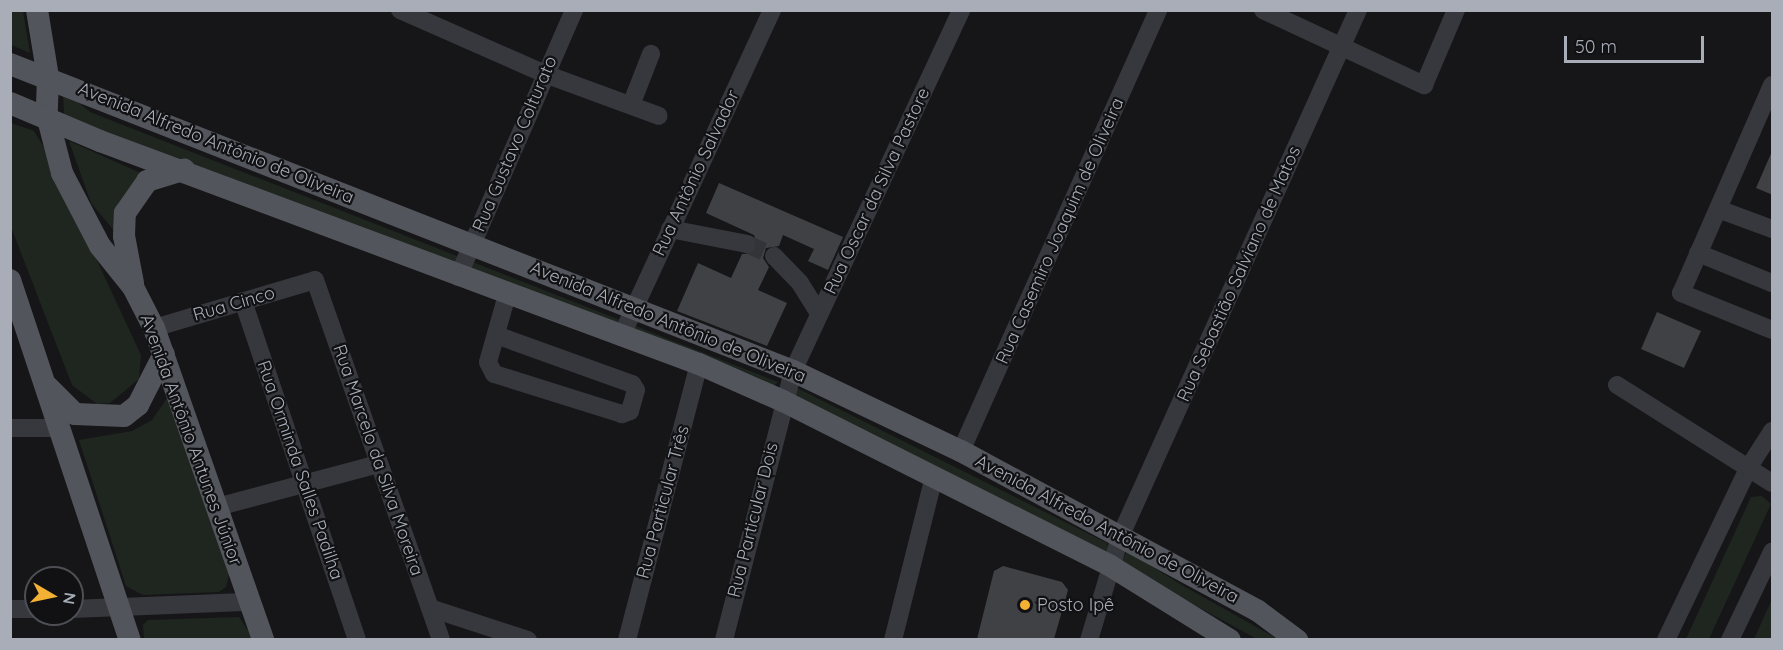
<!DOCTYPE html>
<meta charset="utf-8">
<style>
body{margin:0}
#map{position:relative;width:1783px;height:650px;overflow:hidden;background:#161618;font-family:Quicksand,sans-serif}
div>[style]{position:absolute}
.green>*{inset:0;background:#1e261f}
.building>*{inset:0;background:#404145}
.minor-tunnel>*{height:18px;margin-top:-9px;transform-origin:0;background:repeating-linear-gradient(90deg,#333438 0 18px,transparent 0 27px)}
.minor>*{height:18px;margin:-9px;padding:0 9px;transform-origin:9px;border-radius:9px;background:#37383d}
.major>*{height:22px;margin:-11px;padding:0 11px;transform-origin:11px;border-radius:11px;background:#53555c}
.dots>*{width:16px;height:16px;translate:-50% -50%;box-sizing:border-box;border:3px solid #111113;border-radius:50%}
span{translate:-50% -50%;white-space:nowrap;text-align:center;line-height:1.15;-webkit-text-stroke:4.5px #111113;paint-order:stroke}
.street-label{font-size:18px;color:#a8adb8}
.poi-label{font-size:18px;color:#a8adb8}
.left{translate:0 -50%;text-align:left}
.frame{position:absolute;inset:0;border:12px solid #a8adb8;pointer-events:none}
.north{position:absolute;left:24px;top:566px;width:60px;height:60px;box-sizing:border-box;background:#111113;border:2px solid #4d4f55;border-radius:50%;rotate:99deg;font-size:16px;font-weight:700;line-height:24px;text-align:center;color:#a8adb8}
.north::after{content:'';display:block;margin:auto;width:21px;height:27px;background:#f2b134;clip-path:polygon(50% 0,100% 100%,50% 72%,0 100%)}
.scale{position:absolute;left:1564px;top:36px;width:140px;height:27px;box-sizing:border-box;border:3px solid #a8adb8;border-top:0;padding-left:8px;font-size:18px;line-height:21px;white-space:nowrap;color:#a8adb8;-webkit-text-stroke:4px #111113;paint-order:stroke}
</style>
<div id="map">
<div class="green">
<i style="clip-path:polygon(10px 11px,23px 11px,30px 53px,11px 45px)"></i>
<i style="clip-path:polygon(63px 90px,90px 112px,778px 382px,773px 387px,64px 116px)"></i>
<i style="clip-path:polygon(11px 123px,34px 131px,45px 149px,141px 355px,139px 379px,110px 403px,97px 404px,72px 385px,11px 227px)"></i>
<i style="clip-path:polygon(69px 141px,143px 174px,116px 233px,91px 203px)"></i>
<i style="clip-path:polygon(797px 388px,1107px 543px,1109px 553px,792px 397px)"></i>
<i style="clip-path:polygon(168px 397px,230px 571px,226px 587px,219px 592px,143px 595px,126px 586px,79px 440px,132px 431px,152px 420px)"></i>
<i style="clip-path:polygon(1762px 496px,1771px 504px,1709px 639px,1686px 639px,1751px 497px)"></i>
<i style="clip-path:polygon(1127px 551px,1180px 584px,1278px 639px,1257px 639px,1119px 564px)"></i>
<i style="clip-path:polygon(1772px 599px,1772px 639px,1754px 639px)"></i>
<i style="clip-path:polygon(239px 617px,254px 639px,144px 639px,143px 625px,148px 620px)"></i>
</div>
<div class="building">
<i style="clip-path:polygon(1773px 149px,1773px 195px,1756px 188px)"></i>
<i style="clip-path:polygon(719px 183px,843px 237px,828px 270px,808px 261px,814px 249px,783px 235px,779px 246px,766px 248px,763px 258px,769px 267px,758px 290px,787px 303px,767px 346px,677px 311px,698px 263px,731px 278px,742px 254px,751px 254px,758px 247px,754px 235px,706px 213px)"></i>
<i style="clip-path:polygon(1657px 312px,1701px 331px,1684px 368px,1641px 349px)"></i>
<i style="clip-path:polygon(1003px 566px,1062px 582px,1068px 590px,1054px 639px,977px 639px,994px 571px)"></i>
</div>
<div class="minor-tunnel">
<i style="left:747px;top:244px;width:30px;rotate:24deg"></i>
</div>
<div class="minor">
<i style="left:400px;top:10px;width:158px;rotate:23.8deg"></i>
<i style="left:545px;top:74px;width:121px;rotate:20.2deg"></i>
<i style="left:1263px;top:10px;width:178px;rotate:25deg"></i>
<i style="left:1424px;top:85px;width:82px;rotate:-66.9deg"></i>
<i style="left:1772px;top:85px;width:227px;rotate:113.6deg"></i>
<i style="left:1681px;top:293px;width:98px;rotate:22.1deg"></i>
<i style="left:631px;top:105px;width:55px;rotate:-68.6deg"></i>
<i style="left:1718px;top:209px;width:58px;rotate:20.3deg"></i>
<i style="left:670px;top:229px;width:78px;rotate:11deg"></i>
<i style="left:1698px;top:253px;width:80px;rotate:22.1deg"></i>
<i style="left:774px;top:256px;width:37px;rotate:46deg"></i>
<i style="left:800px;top:283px;width:36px;rotate:58deg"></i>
<i style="left:458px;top:277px;width:291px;rotate:-66.5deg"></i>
<i style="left:243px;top:301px;width:358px;rotate:71.4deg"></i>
<i style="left:154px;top:328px;width:168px;rotate:-16.6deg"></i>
<i style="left:315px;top:280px;width:381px;rotate:70.7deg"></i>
<i style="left:496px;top:335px;width:145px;rotate:19.8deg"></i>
<i style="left:632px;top:384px;width:7px;rotate:56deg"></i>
<i style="left:636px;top:390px;width:22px;rotate:106deg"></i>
<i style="left:630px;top:411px;width:9px;rotate:159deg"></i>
<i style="left:622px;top:414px;width:134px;rotate:-162.6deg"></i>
<i style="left:494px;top:374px;width:13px;rotate:-117deg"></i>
<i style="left:488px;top:362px;width:70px;rotate:-74.2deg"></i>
<i style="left:621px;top:337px;width:360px;rotate:-65.2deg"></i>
<i style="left:1617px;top:385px;width:183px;rotate:32.3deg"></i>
<i style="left:10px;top:428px;width:47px"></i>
<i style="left:961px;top:451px;width:483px;rotate:-65.9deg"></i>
<i style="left:217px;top:507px;width:168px;rotate:-14.9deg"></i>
<i style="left:430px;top:608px;width:103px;rotate:18.1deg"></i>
<i style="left:10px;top:609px;width:26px"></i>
<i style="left:72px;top:609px;width:178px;rotate:-2.3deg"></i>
<i style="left:627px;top:640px;width:285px;rotate:-75.4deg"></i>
<i style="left:724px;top:640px;width:278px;rotate:-75.6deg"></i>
<i style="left:793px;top:371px;width:398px;rotate:-65deg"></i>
<i style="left:893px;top:640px;width:168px;rotate:-75.9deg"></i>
<i style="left:1089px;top:640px;width:108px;rotate:-73.2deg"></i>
<i style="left:1120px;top:537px;width:578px;rotate:-65.7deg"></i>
<i style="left:1666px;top:640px;width:192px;rotate:-64.4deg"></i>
<i style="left:1749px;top:467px;width:43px;rotate:-57.4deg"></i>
<i style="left:1730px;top:640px;width:98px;rotate:-64.5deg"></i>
</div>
<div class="major">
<i style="left:37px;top:10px;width:68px;rotate:80.7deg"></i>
<i style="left:48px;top:77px;width:38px;rotate:92deg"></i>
<i style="left:47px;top:115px;width:60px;rotate:75.5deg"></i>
<i style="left:62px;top:173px;width:82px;rotate:62.5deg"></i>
<i style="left:100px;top:246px;width:53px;rotate:51.2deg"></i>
<i style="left:133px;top:287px;width:46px;rotate:62.9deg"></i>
<i style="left:154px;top:328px;width:330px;rotate:70.7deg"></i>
<i style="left:10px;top:64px;width:841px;rotate:21.41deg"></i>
<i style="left:793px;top:371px;width:186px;rotate:25.5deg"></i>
<i style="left:961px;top:451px;width:337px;rotate:28.3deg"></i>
<i style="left:1258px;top:611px;width:49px;rotate:36.6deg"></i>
<i style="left:10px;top:103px;width:98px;rotate:22.9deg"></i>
<i style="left:100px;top:141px;width:639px;rotate:20.42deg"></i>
<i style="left:699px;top:364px;width:92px;rotate:23.8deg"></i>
<i style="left:783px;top:401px;width:365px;rotate:26.7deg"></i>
<i style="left:1109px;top:565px;width:142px;rotate:31.8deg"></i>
<i style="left:10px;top:280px;width:379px;rotate:71.6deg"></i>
<i style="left:133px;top:283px;width:48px;rotate:-100.8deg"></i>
<i style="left:124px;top:236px;width:23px;rotate:-88deg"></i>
<i style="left:125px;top:213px;width:39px;rotate:-55deg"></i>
<i style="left:147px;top:181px;width:39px;rotate:-17deg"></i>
<i style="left:48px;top:387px;width:38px;rotate:45deg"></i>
<i style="left:75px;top:414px;width:49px;rotate:2.3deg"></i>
<i style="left:124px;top:416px;width:18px;rotate:-38deg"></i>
<i style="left:138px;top:405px;width:57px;rotate:-63deg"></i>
</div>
<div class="dots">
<i style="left:1025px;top:605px;background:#f2b134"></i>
</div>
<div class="street-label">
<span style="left:216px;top:143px;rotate:22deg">Avenida Alfredo Antônio de Oliveira</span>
<span style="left:515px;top:144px;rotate:-67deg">Rua Gustavo Colturato</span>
<span style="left:696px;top:173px;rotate:-65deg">Rua Antônio Salvador</span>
<span style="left:877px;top:191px;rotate:-65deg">Rua Oscar da Silva Pastore</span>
<span style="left:1060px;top:231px;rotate:-66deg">Rua Casemiro Joaquim de Oliveira</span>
<span style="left:1239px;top:274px;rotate:-66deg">Rua Sebastião Salviano de Matos</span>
<span style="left:234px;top:304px;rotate:-16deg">Rua Cinco</span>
<span style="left:668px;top:322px;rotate:22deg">Avenida Alfredo Antônio de Oliveira</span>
<span style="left:191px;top:440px;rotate:70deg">Avenida Antônio Antunes Júnior</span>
<span style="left:378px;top:460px;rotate:71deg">Rua Marcelo da Silva Moreira</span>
<span style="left:300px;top:470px;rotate:71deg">Rua Orminda Salles Padilha</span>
<span style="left:663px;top:502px;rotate:-75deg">Rua Particular Três</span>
<span style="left:753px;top:520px;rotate:-76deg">Rua Particular Dois</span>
<span style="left:1107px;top:529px;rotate:28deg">Avenida Alfredo Antônio de Oliveira</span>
</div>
<div class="poi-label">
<span class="left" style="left:1037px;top:605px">Posto Ipê</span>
</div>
<div class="frame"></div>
<div class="north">N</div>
<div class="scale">50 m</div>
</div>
